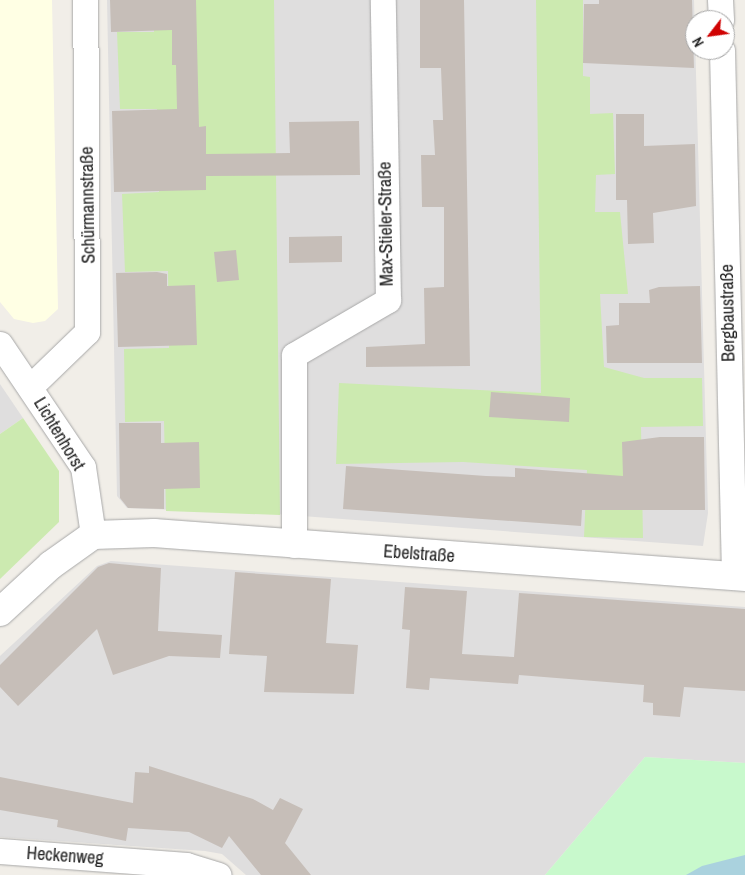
<!DOCTYPE html>
<meta charset="utf-8">
<style>
body{margin:0}
#map{position:relative;width:745px;height:875px;overflow:hidden;background:#f1eee8;font-family:"Archivo Narrow",sans-serif}
div>[style]{position:absolute}
.residential>*{inset:0;background:#dfdede}
.education>*{inset:0;background:#ffffe4}
.grass>*{inset:0;background:#cceab0}
.park>*{inset:0;background:#c8f9cc}
.water>*{inset:0;background:#aad2de}
.building>*{inset:0;background:#c6beb8}
.roads{filter:drop-shadow(0 0 1px #a8a8a8) drop-shadow(0 0 1px #a8a8a8)}
.minor>*{height:25px;margin:-12.5px;padding:0 12.5px;transform-origin:12.5px;border-radius:12.5px;background:#fff}
.tertiary>*{height:28px;margin:-14px;padding:0 14px;transform-origin:14px;border-radius:14px;background:#fff}
span{translate:-50% -50%;white-space:nowrap;text-align:center;line-height:1.15;-webkit-text-stroke:4px #fff;paint-order:stroke}
.street-label{font-size:18px;color:#212121}
.north{position:absolute;left:685px;top:10px;width:50px;height:50px;box-sizing:border-box;background:#fff;border:1px solid #a6a6a6;border-radius:50%;rotate:240deg;font-size:14px;font-weight:700;line-height:20px;text-align:center;color:#212121}
.north::after{content:'';display:block;margin:auto;width:18px;height:22px;background:#d00303;clip-path:polygon(50% 0,100% 100%,50% 72%,0 100%)}
</style>
<div id="map">
<div class="residential">
<i style="clip-path:polygon(107px 0,694px 0,708px 513px,703px 546px,275px 514px,127px 508px,117px 496px)"></i>
<i style="clip-path:polygon(0 384px,23px 418px,0 434px)"></i>
<i style="clip-path:polygon(111px 561px,745px 607px,745px 763px,645px 757px,545px 875px,246px 875px,222px 854px,205px 851px,0 837px,0 656px,97px 566px)"></i>
</div>
<div class="education">
<i style="clip-path:polygon(0 0,52px 0,58px 309px,45px 321px,33px 323px,14px 319px,0 302px)"></i>
</div>
<div class="grass">
<i style="clip-path:polygon(173px 0,274px 0,280px 515px,166px 511px,164px 421px,125px 422px,124px 349px,169px 348px,168px 271px,125px 272px,122px 194px,159px 192px,157px 109px,120px 109px,117px 32px,154px 32px,154px 9px)"></i>
<i style="clip-path:polygon(536px 0,583px 0,583px 76px,590px 77px,590px 114px,613px 113px,615px 174px,596px 175px,595px 212px,620px 212px,628px 294px,600px 294px,604px 367px,644px 378px,702px 378px,703px 426px,641px 427px,643px 538px,584px 537px,587px 470px,463px 462px,336px 464px,339px 383px,541px 393px)"></i>
<i style="clip-path:polygon(23px 418px,59px 471px,59px 522px,0 579px,0 434px)"></i>
</div>
<div class="park">
<i style="clip-path:polygon(645px 757px,745px 763px,745px 875px,545px 875px)"></i>
</div>
<div class="water">
<i style="clip-path:polygon(745px 855px,745px 875px,686px 875px,702px 866px)"></i>
</div>
<div class="building">
<i style="clip-path:polygon(110px 0,196px 0,199px 127px,206px 126px,206px 154px,290px 153px,289px 122px,359px 121px,360px 175px,206px 176px,206px 190px,114px 192px,112px 111px,177px 109px,176px 65px,172px 65px,172px 30px,111px 32px)"></i>
<i style="clip-path:polygon(420px 0,464px 0,470px 366px,366px 367px,366px 347px,425px 344px,424px 288px,444px 287px,444px 207px,422px 207px,421px 155px,435px 155px,433px 120px,443px 120px,441px 68px,420px 68px)"></i>
<i style="clip-path:polygon(599px 0,692px 0,694px 68px,583px 63px,584px 4px,599px 4px)"></i>
<i style="clip-path:polygon(616px 114px,644px 114px,644px 146px,695px 144px,696px 206px,653px 213px,654px 243px,628px 244px,627px 200px,616px 200px)"></i>
<i style="clip-path:polygon(342px 236px,342px 262px,289px 263px,289px 237px)"></i>
<i style="clip-path:polygon(236px 250px,239px 280px,217px 282px,214px 252px)"></i>
<i style="clip-path:polygon(157px 272px,167px 274px,167px 286px,195px 285px,197px 345px,118px 347px,116px 273px)"></i>
<i style="clip-path:polygon(700px 286px,702px 363px,607px 363px,606px 326px,619px 325px,619px 303px,650px 303px,649px 290px,659px 287px)"></i>
<i style="clip-path:polygon(491px 392px,570px 398px,569px 422px,489px 417px)"></i>
<i style="clip-path:polygon(119px 423px,161px 423px,161px 443px,199px 442px,200px 488px,164px 489px,164px 509px,128px 508px,120px 498px)"></i>
<i style="clip-path:polygon(660px 437px,704px 437px,705px 510px,582px 510px,581px 526px,343px 509px,346px 466px,486px 476px,515px 477px,515px 468px,623px 476px,622px 442px)"></i>
<i style="clip-path:polygon(109px 563px,161px 568px,158px 631px,222px 635px,220px 658px,169px 656px,113px 675px,97px 629px,18px 706px,0 687px,0 665px,98px 567px)"></i>
<i style="clip-path:polygon(235px 572px,331px 579px,326px 643px,358px 645px,354px 694px,264px 692px,267px 656px,229px 654px)"></i>
<i style="clip-path:polygon(405px 587px,467px 591px,462px 654px,514px 657px,519px 593px,745px 609px,745px 691px,684px 687px,680px 717px,653px 715px,653px 703px,643px 702px,644px 685px,519px 675px,518px 684px,430px 678px,429px 690px,406px 688px,410px 630px,402px 629px)"></i>
<i style="clip-path:polygon(149px 766px,253px 799px,273px 810px,280px 798px,303px 809px,285px 843px,311px 875px,261px 875px,229px 836px,222px 848px,189px 832px,128px 828px,126px 841px,57px 827px,58px 820px,0 810px,0 777px,133px 803px,135px 772px,149px 773px)"></i>
</div>
<div class="roads">
<div class="minor">
<i style="left:720px;top:0;width:20px;rotate:87deg"></i>
<i style="left:722px;top:50px;width:526px;rotate:88.69deg"></i>
<i style="left:0;top:344px;width:148px;rotate:56deg"></i>
<i style="left:83px;top:467px;width:69px;rotate:81.6deg"></i>
<i style="left:31px;top:386px;width:78px;rotate:-44deg"></i>
<i style="left:87px;top:332px;width:332px;rotate:-90.3deg"></i>
<i style="left:294px;top:545px;width:190px;rotate:-90deg"></i>
<i style="left:294px;top:355px;width:109px;rotate:-30.3deg"></i>
<i style="left:388px;top:300px;width:300px;rotate:-91deg"></i>
<i style="left:0;top:851px;width:187px;rotate:4.3deg"></i>
<i style="left:186px;top:865px;width:34px;rotate:17deg"></i>
</div>
<div class="tertiary">
<i style="left:0;top:612px;width:69px;rotate:-42.7deg"></i>
<i style="left:51px;top:565px;width:52px;rotate:-35.5deg"></i>
<i style="left:93px;top:535px;width:61px;rotate:-1.9deg"></i>
<i style="left:154px;top:533px;width:593px;rotate:4.26deg"></i>
</div>
</div>
<div class="street-label">
<span style="left:88px;top:205px;rotate:-91deg">Schürmannstraße</span>
<span style="left:386px;top:224px;rotate:-91deg">Max-Stieler-Straße</span>
<span style="left:728px;top:313px;rotate:-91deg">Bergbaustraße</span>
<span style="left:59px;top:434px;rotate:59deg">Lichtenhorst</span>
<span style="left:419px;top:554px;rotate:4deg">Ebelstraße</span>
<span style="left:65px;top:856px;rotate:4deg">Heckenweg</span>
</div>
<div class="north">N</div>
</div>
